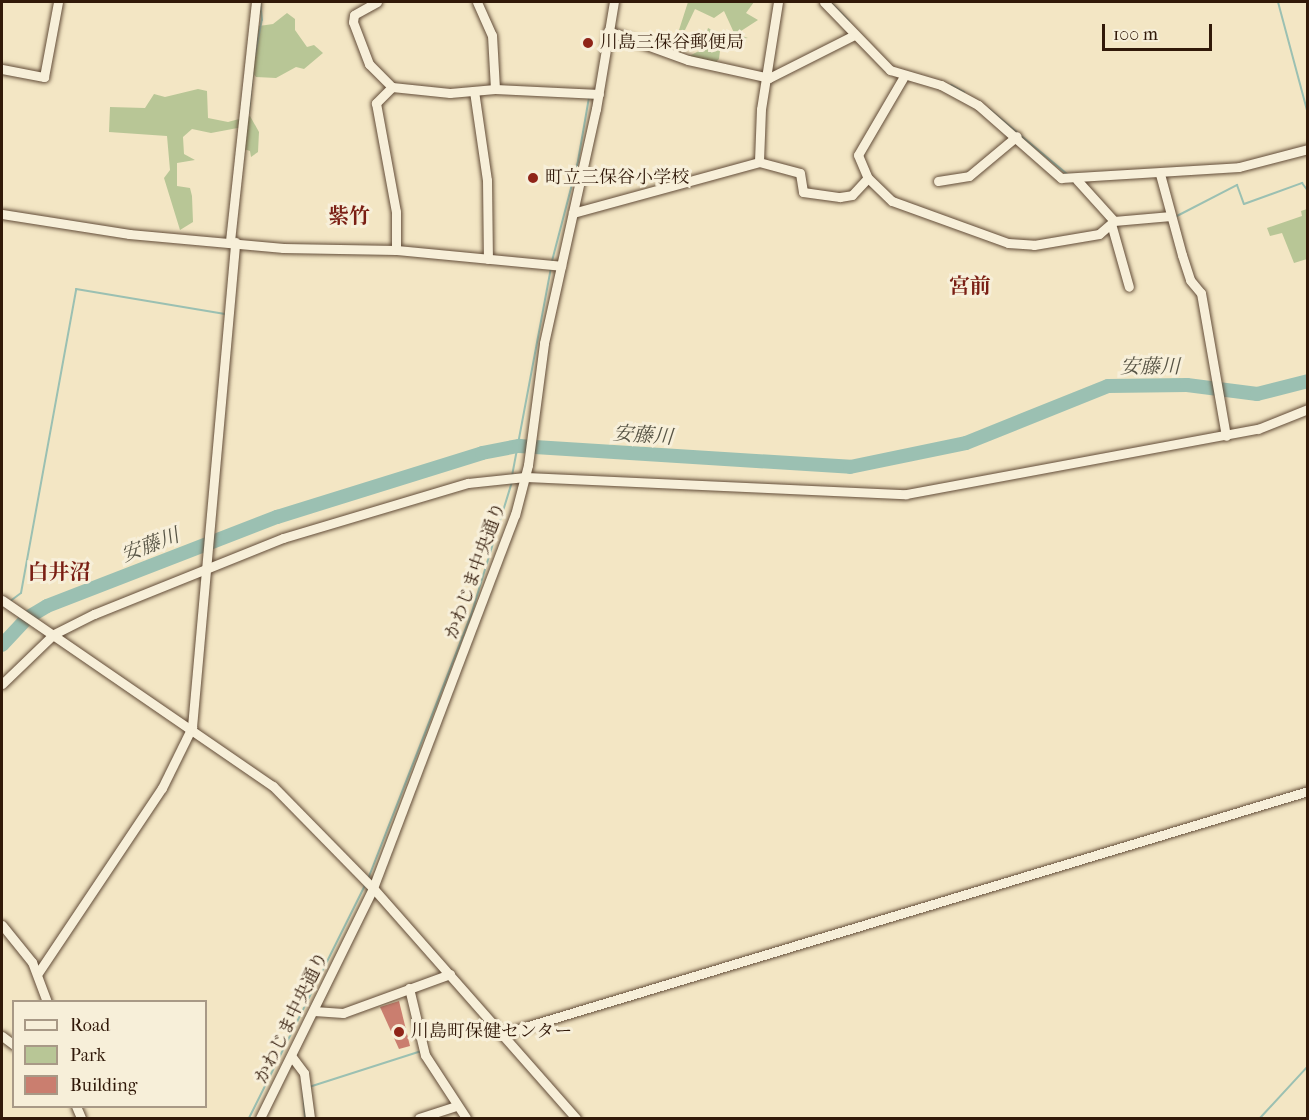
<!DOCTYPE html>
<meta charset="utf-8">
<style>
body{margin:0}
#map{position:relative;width:1309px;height:1120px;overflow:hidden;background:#f3e6c4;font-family:"IM FELL French Canon","Noto Serif JP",serif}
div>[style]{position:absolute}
.green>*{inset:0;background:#b8c696}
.stream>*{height:2px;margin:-1px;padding:0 1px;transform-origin:1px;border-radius:1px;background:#9bc0b2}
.river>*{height:14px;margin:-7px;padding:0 7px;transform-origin:7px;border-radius:7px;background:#9bc0b2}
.building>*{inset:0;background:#ca7e6f}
.roads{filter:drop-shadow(0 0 2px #624c38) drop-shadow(0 0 2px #624c38)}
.minor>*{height:9px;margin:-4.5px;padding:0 4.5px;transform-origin:4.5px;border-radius:4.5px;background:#f7efd9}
.dots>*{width:16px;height:16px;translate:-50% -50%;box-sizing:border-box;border:3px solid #f7efd9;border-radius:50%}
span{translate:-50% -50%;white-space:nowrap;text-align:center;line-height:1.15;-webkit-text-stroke:6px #f7efd9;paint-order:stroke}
.poi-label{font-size:18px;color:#311909}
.left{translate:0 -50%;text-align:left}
.street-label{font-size:18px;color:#311909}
.water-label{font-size:20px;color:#565344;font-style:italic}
.quarter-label{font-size:21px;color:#7a1f14;font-weight:700}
.frame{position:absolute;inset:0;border:3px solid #311909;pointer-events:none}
.legend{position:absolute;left:12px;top:1000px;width:195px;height:108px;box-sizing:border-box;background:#f7efd9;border:2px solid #a89986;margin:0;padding:8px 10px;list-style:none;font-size:18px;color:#311909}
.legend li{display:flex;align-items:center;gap:12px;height:30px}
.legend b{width:30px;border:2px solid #a89986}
.scale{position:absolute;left:1102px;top:24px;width:110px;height:27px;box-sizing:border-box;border:3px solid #311909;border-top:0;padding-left:8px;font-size:18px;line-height:21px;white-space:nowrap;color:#311909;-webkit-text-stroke:4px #f7efd9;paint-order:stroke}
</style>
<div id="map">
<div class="green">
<i style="clip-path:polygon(688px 2px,754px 2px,746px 13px,758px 20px,741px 31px,739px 35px,748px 38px,736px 39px,737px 51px,726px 40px,735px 35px,724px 11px,714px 18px,695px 9px,685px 30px,679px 30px)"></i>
<i style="clip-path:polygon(287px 13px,295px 19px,295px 30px,307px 47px,314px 45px,323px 53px,304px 69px,296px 67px,276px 78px,256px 77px,251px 71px,259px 26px,273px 24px)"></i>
<i style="clip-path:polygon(708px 28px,722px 35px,719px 59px,715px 63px,687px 57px,701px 50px)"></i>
<i style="clip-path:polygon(198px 89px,207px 91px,208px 118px,228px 122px,250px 116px,259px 132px,258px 152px,251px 157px,250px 151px,241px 148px,243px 127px,211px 133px,192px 129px,183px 137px,184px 154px,195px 160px,177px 163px,177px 186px,190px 188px,192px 196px,193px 222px,180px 230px,164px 178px,170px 170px,167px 136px,109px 132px,110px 107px,145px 108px,154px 94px,165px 97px)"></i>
<i style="clip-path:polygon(1307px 209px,1307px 259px,1294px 263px,1282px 233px,1270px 236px,1267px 228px,1302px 216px,1301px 211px)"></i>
</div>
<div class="stream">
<i style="left:830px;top:2px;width:27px;rotate:45deg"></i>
<i style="left:1278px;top:2px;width:116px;rotate:75deg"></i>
<i style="left:255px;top:55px;width:36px;rotate:-79deg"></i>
<i style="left:262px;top:20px;width:18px;rotate:-96deg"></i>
<i style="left:951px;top:85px;width:15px;rotate:28deg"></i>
<i style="left:989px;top:109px;width:102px;rotate:39.8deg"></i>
<i style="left:249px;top:112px;width:42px;rotate:-84.6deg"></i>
<i style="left:1175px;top:217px;width:70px;rotate:-27.3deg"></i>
<i style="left:1237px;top:185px;width:20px;rotate:70deg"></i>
<i style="left:1244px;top:204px;width:62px;rotate:-19.9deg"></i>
<i style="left:1302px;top:183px;width:10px;rotate:53deg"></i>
<i style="left:552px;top:261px;width:103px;rotate:-75.4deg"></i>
<i style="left:578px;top:161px;width:65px;rotate:-80.2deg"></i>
<i style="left:512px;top:476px;width:213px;rotate:-79.4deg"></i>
<i style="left:9px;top:602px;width:15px;rotate:-37deg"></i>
<i style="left:21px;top:593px;width:309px;rotate:-79.7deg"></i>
<i style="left:76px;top:289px;width:151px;rotate:9.5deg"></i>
<i style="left:368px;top:879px;width:283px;rotate:-68.7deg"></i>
<i style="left:471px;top:615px;width:139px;rotate:-72.9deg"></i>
<i style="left:309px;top:1087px;width:118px;rotate:-17.8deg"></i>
<i style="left:303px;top:1088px;width:30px;rotate:86deg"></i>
<i style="left:249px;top:1118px;width:260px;rotate:-63.5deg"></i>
<i style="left:1260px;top:1118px;width:71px;rotate:-47.3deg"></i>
</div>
<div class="river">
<i style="left:2px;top:645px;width:37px;rotate:-47deg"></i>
<i style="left:27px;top:618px;width:23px;rotate:-31deg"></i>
<i style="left:47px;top:606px;width:247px;rotate:-21.2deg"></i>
<i style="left:277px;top:517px;width:215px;rotate:-17.3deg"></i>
<i style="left:482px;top:453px;width:38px;rotate:-11deg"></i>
<i style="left:519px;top:446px;width:332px;rotate:3.6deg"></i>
<i style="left:850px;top:467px;width:118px;rotate:-11.7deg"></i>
<i style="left:966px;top:443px;width:153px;rotate:-21.9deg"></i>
<i style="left:1108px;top:386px;width:79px;rotate:-0.7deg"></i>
<i style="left:1187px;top:385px;width:71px;rotate:7.3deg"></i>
<i style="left:1257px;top:394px;width:53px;rotate:-14.3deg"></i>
</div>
<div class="building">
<i style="clip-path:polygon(399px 1001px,410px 1046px,399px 1049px,380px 1007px)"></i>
</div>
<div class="roads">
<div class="minor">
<i style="left:377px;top:2px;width:26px;rotate:151deg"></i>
<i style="left:354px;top:15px;width:7px;rotate:98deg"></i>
<i style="left:353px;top:22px;width:45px;rotate:69.1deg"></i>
<i style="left:369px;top:64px;width:33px;rotate:45deg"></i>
<i style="left:392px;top:87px;width:58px;rotate:5.9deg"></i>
<i style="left:450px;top:93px;width:45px;rotate:-5.1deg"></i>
<i style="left:495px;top:89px;width:104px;rotate:2.8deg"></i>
<i style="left:477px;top:2px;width:36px;rotate:66deg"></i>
<i style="left:492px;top:35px;width:54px;rotate:86.8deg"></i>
<i style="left:778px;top:2px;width:108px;rotate:99deg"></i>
<i style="left:761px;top:109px;width:53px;rotate:92.2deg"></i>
<i style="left:759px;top:162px;width:42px;rotate:15deg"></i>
<i style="left:800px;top:173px;width:19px;rotate:81deg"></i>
<i style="left:803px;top:192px;width:37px;rotate:8deg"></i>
<i style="left:840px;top:197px;width:12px;rotate:-9deg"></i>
<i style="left:852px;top:195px;width:23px;rotate:-47deg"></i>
<i style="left:824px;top:2px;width:95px;rotate:45.9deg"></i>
<i style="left:890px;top:70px;width:53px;rotate:16.4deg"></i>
<i style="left:941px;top:85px;width:42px;rotate:28.4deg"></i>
<i style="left:978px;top:105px;width:111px;rotate:41.3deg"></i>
<i style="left:1061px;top:178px;width:178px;rotate:-3.5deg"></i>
<i style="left:1239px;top:167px;width:71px;rotate:-14.6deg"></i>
<i style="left:608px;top:31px;width:85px;rotate:19.9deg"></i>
<i style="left:688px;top:60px;width:83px;rotate:12.5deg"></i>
<i style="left:769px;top:78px;width:95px;rotate:-26.8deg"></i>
<i style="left:2px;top:69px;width:43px;rotate:10.8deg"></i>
<i style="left:44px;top:77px;width:76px;rotate:-79.4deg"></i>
<i style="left:903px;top:78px;width:89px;rotate:120.3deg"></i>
<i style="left:858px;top:155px;width:25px;rotate:67deg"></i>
<i style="left:868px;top:178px;width:33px;rotate:44deg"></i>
<i style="left:892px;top:201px;width:123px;rotate:19.9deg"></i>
<i style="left:1008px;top:243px;width:26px;rotate:4deg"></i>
<i style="left:1034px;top:245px;width:66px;rotate:-9.6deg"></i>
<i style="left:1099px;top:234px;width:20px;rotate:-41deg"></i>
<i style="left:392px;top:87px;width:23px;rotate:135deg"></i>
<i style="left:376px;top:103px;width:111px;rotate:79.6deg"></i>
<i style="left:396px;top:212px;width:38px;rotate:90deg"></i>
<i style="left:474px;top:91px;width:90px;rotate:81.7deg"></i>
<i style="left:487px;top:180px;width:79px;rotate:89.3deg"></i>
<i style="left:1160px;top:174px;width:84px;rotate:74.8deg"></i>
<i style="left:1182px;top:255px;width:26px;rotate:72deg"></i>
<i style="left:1190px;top:280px;width:17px;rotate:50deg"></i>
<i style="left:1201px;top:293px;width:145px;rotate:80.1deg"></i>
<i style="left:1077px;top:180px;width:55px;rotate:47.9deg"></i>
<i style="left:938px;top:181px;width:31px;rotate:-9deg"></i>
<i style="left:969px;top:176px;width:62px;rotate:-39.8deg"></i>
<i style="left:573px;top:213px;width:193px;rotate:-15.3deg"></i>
<i style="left:2px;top:214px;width:129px;rotate:8.9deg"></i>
<i style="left:129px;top:234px;width:155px;rotate:5.2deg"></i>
<i style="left:283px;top:248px;width:113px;rotate:1deg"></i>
<i style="left:396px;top:250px;width:166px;rotate:5.5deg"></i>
<i style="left:1114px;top:221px;width:57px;rotate:-5deg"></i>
<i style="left:1112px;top:227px;width:62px;rotate:74.2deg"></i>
<i style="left:230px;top:241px;width:240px;rotate:-83.8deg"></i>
<i style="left:2px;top:600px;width:329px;rotate:34.5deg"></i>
<i style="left:273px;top:786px;width:143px;rotate:45.6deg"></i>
<i style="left:373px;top:888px;width:307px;rotate:48.6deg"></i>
<i style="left:2px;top:684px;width:72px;rotate:-43.9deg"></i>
<i style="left:54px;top:634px;width:45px;rotate:-26.6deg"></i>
<i style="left:94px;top:614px;width:204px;rotate:-21.9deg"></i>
<i style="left:283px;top:538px;width:193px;rotate:-16.6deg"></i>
<i style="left:468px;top:483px;width:57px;rotate:-6deg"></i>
<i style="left:525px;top:477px;width:381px;rotate:2.6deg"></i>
<i style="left:906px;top:494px;width:358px;rotate:-10.5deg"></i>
<i style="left:1258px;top:429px;width:54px;rotate:-21.8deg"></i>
<i style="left:2px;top:925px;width:48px;rotate:51deg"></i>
<i style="left:32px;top:962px;width:43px;rotate:69.4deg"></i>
<i style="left:38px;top:973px;width:223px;rotate:-56.2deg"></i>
<i style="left:162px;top:788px;width:68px;rotate:-63.8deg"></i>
<i style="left:192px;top:727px;width:487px;rotate:-84.9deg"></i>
<i style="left:409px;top:988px;width:69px;rotate:76.6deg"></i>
<i style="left:425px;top:1055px;width:75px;rotate:56.9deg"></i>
<i style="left:314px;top:1011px;width:29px;rotate:4deg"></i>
<i style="left:343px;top:1013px;width:114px;rotate:-20deg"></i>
<i style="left:505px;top:1033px;width:839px;rotate:-16.77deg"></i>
<i style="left:2px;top:1036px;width:15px;rotate:37deg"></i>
<i style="left:292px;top:1057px;width:20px;rotate:53deg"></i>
<i style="left:304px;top:1073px;width:45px;rotate:82.4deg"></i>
<i style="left:76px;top:1106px;width:13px;rotate:67deg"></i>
<i style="left:260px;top:1118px;width:256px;rotate:-63.8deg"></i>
<i style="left:373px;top:888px;width:399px;rotate:-69.2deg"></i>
<i style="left:515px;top:515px;width:52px;rotate:-75.4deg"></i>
<i style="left:528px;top:465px;width:123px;rotate:-82.5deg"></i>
<i style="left:544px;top:343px;width:240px;rotate:-77.5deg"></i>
<i style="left:596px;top:109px;width:109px;rotate:-80.5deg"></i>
<i style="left:419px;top:1118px;width:39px;rotate:-18deg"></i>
</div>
</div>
<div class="dots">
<i style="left:588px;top:43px;background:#8f2418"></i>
<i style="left:533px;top:178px;background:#8f2418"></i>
<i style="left:399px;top:1032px;background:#8f2418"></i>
</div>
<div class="poi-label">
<span class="left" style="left:600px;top:43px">川島三保谷郵便局</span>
<span class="left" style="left:545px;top:178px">町立三保谷小学校</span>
<span class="left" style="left:411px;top:1032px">川島町保健センター</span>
</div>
<div class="street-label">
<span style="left:476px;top:571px;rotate:-70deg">かわじま中央通り</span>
<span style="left:292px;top:1018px;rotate:-64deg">かわじま中央通り</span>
</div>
<div class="water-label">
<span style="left:1150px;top:366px">安藤川</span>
<span style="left:643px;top:435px;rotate:4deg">安藤川</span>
<span style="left:150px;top:545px;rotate:-21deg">安藤川</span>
</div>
<div class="quarter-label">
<span style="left:349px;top:216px">紫竹</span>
<span style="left:970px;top:286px">宮前</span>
<span style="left:59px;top:572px">白井沼</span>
</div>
<div class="frame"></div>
<ul class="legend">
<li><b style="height:8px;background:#f7efd9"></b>Road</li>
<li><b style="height:16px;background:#b8c696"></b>Park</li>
<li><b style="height:16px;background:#ca7e6f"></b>Building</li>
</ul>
<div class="scale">100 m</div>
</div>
